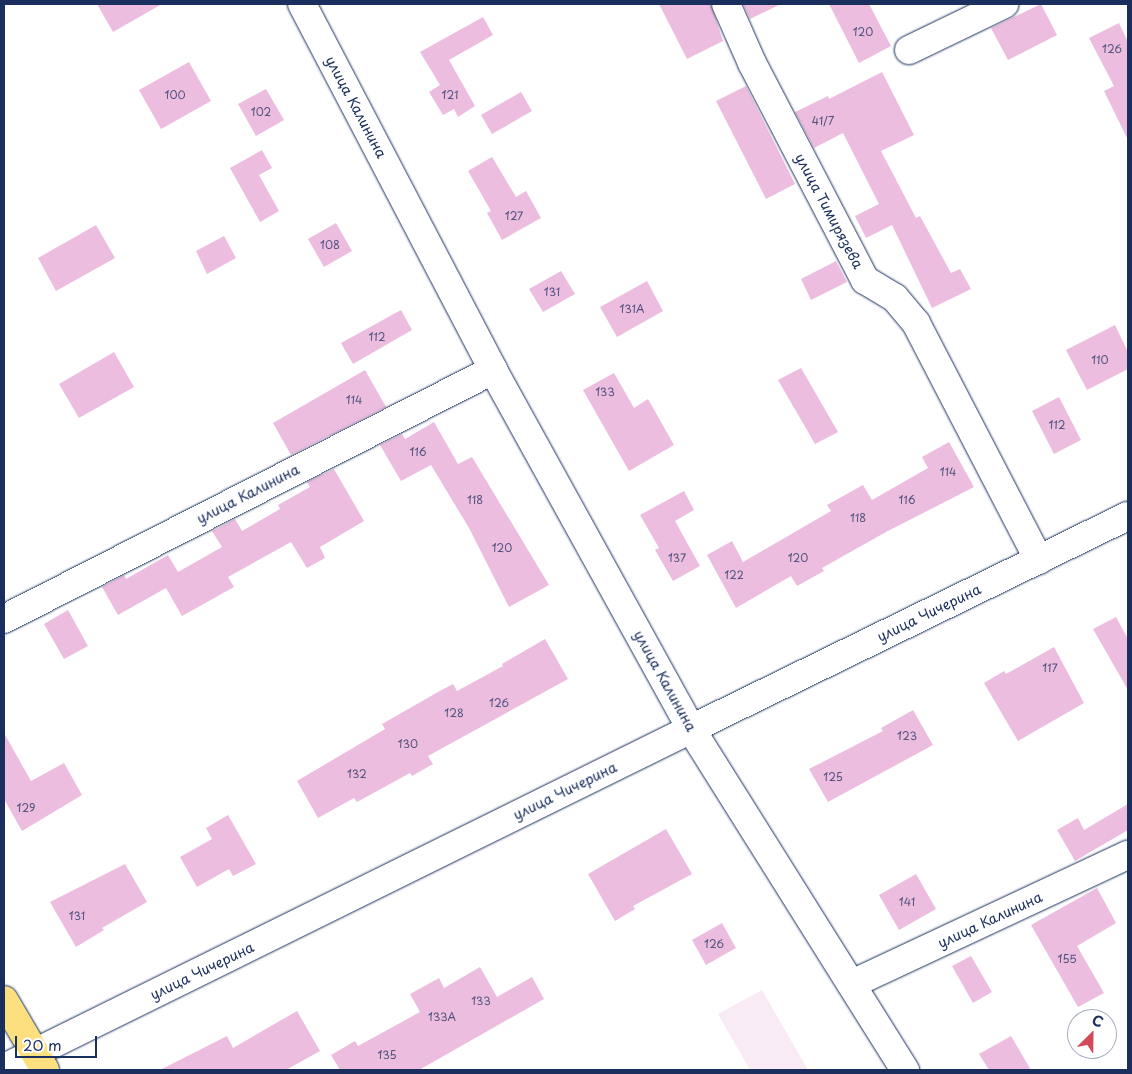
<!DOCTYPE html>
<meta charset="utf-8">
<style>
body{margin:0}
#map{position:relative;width:1132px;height:1074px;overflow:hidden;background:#fff;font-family:"Playpen Sans",sans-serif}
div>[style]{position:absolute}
.built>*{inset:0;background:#f9ebf5}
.building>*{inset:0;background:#ecbddf}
.roads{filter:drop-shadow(0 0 1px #1b2f5e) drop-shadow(0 0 1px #1b2f5e)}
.minor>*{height:28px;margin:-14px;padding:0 14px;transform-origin:14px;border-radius:14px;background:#fff}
.major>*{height:28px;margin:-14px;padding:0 14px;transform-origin:14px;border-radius:14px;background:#fce080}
span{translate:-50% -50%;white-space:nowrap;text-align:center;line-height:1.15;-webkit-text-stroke:4px #fff;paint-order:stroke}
.number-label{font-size:11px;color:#4f527e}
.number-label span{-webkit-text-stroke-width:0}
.street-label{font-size:14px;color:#1b2f5e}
.frame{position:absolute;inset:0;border:5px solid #1b2f5e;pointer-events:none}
.north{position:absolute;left:1067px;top:1009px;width:50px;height:50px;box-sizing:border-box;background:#fff;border:1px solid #a4acbf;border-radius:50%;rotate:23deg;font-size:14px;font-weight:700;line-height:20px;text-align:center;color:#1b2f5e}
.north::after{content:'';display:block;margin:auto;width:18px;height:22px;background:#d1495b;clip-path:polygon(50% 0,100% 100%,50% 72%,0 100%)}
.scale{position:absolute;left:15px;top:1036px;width:82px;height:22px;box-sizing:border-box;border:2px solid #1b2f5e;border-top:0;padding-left:6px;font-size:15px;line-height:18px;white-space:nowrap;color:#1b2f5e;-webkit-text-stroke:4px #fff;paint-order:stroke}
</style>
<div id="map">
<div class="built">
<i style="clip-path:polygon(762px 990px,808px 1070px,750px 1070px,718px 1014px)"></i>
</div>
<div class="building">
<i style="clip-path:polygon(97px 4px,162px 4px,113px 32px)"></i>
<i style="clip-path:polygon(659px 4px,711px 4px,723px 41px,687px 59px)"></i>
<i style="clip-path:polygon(743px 4px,781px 4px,750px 19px)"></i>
<i style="clip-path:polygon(829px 4px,869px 4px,891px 46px,859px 63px)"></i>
<i style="clip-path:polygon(1041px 4px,1057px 35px,1008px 60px,991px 28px)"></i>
<i style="clip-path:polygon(483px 17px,493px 35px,449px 60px,475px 106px,458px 117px,454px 109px,443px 115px,429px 92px,440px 85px,420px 52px)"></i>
<i style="clip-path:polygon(1119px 23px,1128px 42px,1128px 140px,1104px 91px,1114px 86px,1089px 38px)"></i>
<i style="clip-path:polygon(189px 62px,211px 101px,161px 129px,139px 90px)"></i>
<i style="clip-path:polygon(882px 72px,914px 135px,881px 151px,916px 218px,920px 216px,951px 273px,960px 269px,971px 289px,932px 308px,892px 225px,866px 238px,855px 216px,879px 204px,843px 133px,814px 148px,795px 112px,828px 96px,829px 99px)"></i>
<i style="clip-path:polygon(746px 86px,795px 184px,766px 199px,716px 101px)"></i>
<i style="clip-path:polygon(266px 89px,284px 120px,256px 136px,238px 104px)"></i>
<i style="clip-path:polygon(521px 92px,532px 111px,492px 134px,481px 115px)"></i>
<i style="clip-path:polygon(262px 150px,272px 168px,259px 175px,279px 211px,260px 222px,230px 168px)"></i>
<i style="clip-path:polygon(492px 157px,516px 197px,526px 191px,541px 218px,502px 240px,487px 213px,491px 211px,468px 171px)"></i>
<i style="clip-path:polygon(336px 223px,352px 251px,324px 267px,308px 239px)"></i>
<i style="clip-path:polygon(96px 225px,115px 258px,56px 291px,38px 258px)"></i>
<i style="clip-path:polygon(224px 236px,236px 258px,207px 274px,196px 251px)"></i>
<i style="clip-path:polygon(836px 261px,847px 282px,811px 300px,801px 279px)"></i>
<i style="clip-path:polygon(561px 271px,575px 294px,543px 312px,529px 289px)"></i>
<i style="clip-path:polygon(647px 281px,663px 311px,617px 337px,600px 307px)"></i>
<i style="clip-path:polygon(401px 310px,412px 330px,353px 364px,341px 343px)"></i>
<i style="clip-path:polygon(1115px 325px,1128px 352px,1128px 369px,1087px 390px,1066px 350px)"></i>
<i style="clip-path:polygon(114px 352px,134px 387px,79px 418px,59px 384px)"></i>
<i style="clip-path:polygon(801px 368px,838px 432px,815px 444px,778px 380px)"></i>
<i style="clip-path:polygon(365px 370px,386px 407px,291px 455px,273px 423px)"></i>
<i style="clip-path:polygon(614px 373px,634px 408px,648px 399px,674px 445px,629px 471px,583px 390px)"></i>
<i style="clip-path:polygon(1059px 397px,1081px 440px,1054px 454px,1032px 411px)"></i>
<i style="clip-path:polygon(434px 422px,458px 464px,472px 457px,549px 585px,509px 607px,469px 528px,431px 465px,401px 481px,380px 445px,402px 434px,405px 439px)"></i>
<i style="clip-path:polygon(949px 442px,974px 487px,886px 532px,822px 568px,824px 571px,797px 586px,791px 576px,736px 608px,707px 555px,732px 541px,743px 562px,831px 511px,827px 505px,863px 485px,872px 500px,928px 468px,922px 457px)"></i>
<i style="clip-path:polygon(334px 469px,364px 521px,320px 547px,325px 558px,307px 568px,291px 542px,228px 577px,234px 587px,182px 616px,166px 588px,118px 615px,102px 587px,124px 575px,126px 579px,168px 555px,178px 572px,222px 547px,212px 531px,235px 519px,242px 531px,280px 509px,278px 505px,310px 487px,307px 482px)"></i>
<i style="clip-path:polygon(684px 491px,694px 510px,675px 521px,700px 566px,673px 581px,655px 550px,659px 548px,640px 515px)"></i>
<i style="clip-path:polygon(68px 610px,88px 646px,64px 659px,44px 624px)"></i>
<i style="clip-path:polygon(1116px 617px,1128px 639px,1128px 690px,1093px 629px)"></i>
<i style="clip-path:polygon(545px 639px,568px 679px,428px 756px,433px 764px,412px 776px,410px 773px,357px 802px,354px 798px,318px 818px,297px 781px,385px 729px,382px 724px,438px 692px,453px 684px,457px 691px,503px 666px,502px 664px)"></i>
<i style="clip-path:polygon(1054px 647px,1084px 703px,1018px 741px,984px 683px,1004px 671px,1006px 674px)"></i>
<i style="clip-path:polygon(913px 710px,933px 745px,828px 802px,809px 769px,883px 731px,881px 728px)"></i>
<i style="clip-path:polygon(4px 733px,31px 781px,64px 763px,82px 795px,22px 831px,4px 799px)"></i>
<i style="clip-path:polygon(1128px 804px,1128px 830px,1075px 861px,1057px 830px,1078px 818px,1084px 830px)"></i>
<i style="clip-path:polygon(228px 815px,256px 864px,233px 876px,229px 869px,197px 887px,180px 857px,212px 839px,206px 828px)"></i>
<i style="clip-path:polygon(666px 829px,692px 874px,633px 906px,635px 909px,615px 921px,588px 874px)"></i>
<i style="clip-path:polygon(125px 864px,147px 902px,102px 928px,104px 930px,76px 947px,50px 902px)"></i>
<i style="clip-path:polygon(916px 874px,936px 909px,899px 930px,879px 895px)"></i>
<i style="clip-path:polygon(1097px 888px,1116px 923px,1077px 946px,1104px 993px,1078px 1007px,1031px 925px)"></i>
<i style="clip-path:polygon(722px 923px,736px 948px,706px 965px,692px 940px)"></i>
<i style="clip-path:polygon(971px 956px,992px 992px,973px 1003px,952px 966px)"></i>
<i style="clip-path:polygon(480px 967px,497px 997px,532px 977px,544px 999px,419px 1070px,340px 1070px,331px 1055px,355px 1041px,358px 1046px,420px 1012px,410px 994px,439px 978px,444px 988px)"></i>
<i style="clip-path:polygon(297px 1011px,320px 1051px,286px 1070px,160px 1070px,227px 1036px,233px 1048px)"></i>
<i style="clip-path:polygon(1011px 1036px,1031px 1070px,989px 1070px,979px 1054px)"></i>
</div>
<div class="roads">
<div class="minor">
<i style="left:302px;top:4px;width:413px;rotate:62.4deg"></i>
<i style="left:493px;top:370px;width:410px;rotate:61.1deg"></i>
<i style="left:691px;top:729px;width:403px;rotate:57.9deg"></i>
<i style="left:726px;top:4px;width:64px;rotate:66.2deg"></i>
<i style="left:752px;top:63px;width:245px;rotate:62.5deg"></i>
<i style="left:865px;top:280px;width:35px;rotate:31deg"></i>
<i style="left:895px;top:298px;width:33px;rotate:50deg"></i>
<i style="left:916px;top:323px;width:267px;rotate:62.6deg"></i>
<i style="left:909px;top:50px;width:106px;rotate:-25.8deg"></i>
<i style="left:4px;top:619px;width:549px;rotate:-26.99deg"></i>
<i style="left:852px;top:984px;width:305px;rotate:-25.1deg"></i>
<i style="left:4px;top:1068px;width:766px;rotate:-26.26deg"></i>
<i style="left:691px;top:729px;width:486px;rotate:-26deg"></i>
</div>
<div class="major">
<i style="left:4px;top:1000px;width:81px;rotate:59.6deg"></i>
</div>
</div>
<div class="number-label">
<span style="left:863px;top:32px">120</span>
<span style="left:1112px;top:49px">126</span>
<span style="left:175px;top:95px">100</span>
<span style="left:450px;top:95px">121</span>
<span style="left:261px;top:112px">102</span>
<span style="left:823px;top:121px">41/7</span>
<span style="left:514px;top:216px">127</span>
<span style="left:330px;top:245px">108</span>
<span style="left:552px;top:292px">131</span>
<span style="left:632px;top:309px">131А</span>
<span style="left:377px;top:337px">112</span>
<span style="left:1100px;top:360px">110</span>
<span style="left:605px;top:392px">133</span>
<span style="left:354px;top:400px">114</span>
<span style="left:1057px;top:425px">112</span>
<span style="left:418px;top:452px">116</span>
<span style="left:948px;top:472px">114</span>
<span style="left:475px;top:500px">118</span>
<span style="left:907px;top:500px">116</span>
<span style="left:858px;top:518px">118</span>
<span style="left:502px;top:548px">120</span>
<span style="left:677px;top:558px">137</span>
<span style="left:798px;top:558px">120</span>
<span style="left:734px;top:575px">122</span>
<span style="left:1050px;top:668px">117</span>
<span style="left:499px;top:703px">126</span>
<span style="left:454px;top:713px">128</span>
<span style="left:907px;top:736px">123</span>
<span style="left:408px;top:744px">130</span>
<span style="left:357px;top:774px">132</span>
<span style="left:833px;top:777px">125</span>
<span style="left:26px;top:808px">129</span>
<span style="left:907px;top:902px">141</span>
<span style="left:77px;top:916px">131</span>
<span style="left:714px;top:944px">126</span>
<span style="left:1067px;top:959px">155</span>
<span style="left:481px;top:1001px">133</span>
<span style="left:442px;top:1017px">133А</span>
<span style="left:387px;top:1055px">135</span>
</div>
<div class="street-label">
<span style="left:356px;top:107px;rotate:62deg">улица Калинина</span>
<span style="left:829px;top:211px;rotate:62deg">улица Тимирязева</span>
<span style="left:248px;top:494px;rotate:-27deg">улица Калинина</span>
<span style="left:929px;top:613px;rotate:-26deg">улица Чичерина</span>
<span style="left:665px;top:681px;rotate:61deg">улица Калинина</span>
<span style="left:565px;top:791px;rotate:-26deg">улица Чичерина</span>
<span style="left:990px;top:920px;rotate:-25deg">улица Калинина</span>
<span style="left:202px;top:971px;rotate:-26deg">улица Чичерина</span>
</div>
<div class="frame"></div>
<div class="north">С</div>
<div class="scale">20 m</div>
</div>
